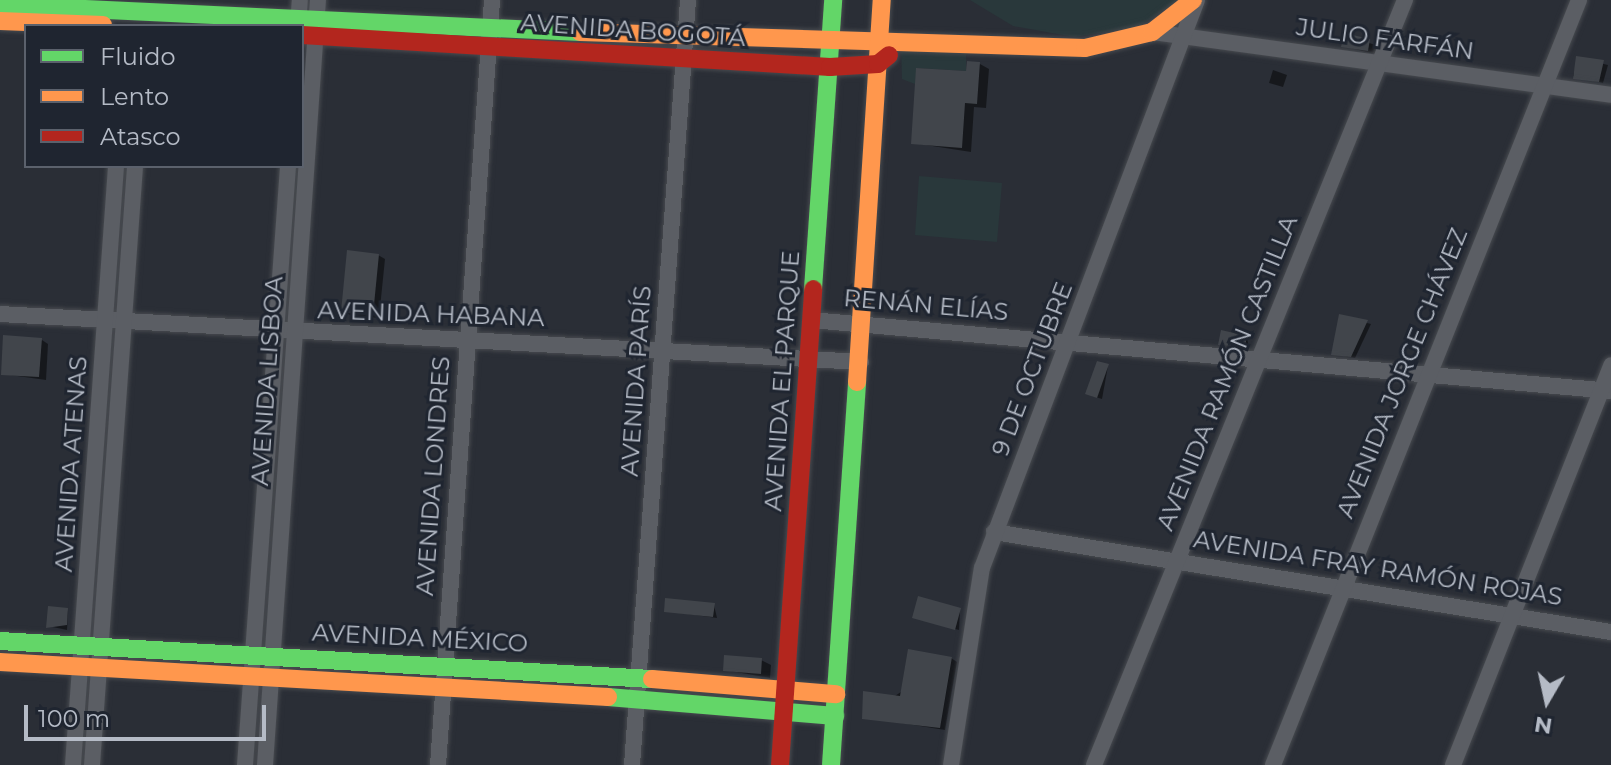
<!DOCTYPE html>
<meta charset="utf-8">
<style>
body{margin:0}
#map{position:relative;width:1611px;height:765px;overflow:hidden;background:#2a2e36;font-family:Montserrat,sans-serif}
div>[style]{position:absolute}
.green>*{inset:0;background:#29383b}
.shadow>*{inset:0;background:#0007}
.building>*{inset:0;background:#41454b}
.roads{filter:drop-shadow(0 0 2px #474a4f) drop-shadow(0 0 2px #474a4f)}
.street>*{height:16px;margin:-8px;padding:0 8px;transform-origin:8px;border-radius:8px;background:#5b5e64}
.fast>*{height:18px;margin:-9px;padding:0 9px;transform-origin:9px;border-radius:9px;background:#63d668}
.slow>*{height:18px;margin:-9px;padding:0 9px;transform-origin:9px;border-radius:9px;background:#ff974d}
.jam>*{height:18px;margin:-9px;padding:0 9px;transform-origin:9px;border-radius:9px;background:#b3261e}
span{translate:-50% -50%;white-space:nowrap;text-align:center;line-height:1.15;-webkit-text-stroke:6px #1f2530;paint-order:stroke}
.street-label{font-size:24px;color:#b5bbc6}
.legend{position:absolute;left:24px;top:24px;width:280px;height:144px;box-sizing:border-box;background:#1f2530;border:2px solid #5b616c;margin:0;padding:10px 14px;list-style:none;font-size:24px;color:#b5bbc6}
.legend li{display:flex;align-items:center;gap:16px;height:40px}
.legend b{width:40px;border:2px solid #5b616c}
.north{position:absolute;left:1507px;top:661px;width:80px;height:80px;-webkit-text-stroke:6px #1f2530;paint-order:stroke;rotate:189deg;font-size:22px;font-weight:700;line-height:32px;text-align:center;color:#b5bbc6}
.north::after{content:'';display:block;margin:auto;width:28px;height:36px;background:#b5bbc6;clip-path:polygon(50% 0,100% 100%,50% 72%,0 100%)}
.scale{position:absolute;left:24px;top:705px;width:242px;height:36px;box-sizing:border-box;border:4px solid #b5bbc6;border-top:0;padding-left:10px;font-size:24px;line-height:28px;white-space:nowrap;color:#b5bbc6;-webkit-text-stroke:6px #1f2530;paint-order:stroke}
</style>
<div id="map">
<div class="green">
<i style="clip-path:polygon(970px 0,1180px 0,1138px 27px,1074px 37px,1013px 26px)"></i>
<i style="clip-path:polygon(901px 46px,966px 53px,966px 71px,917px 68px,915px 84px,902px 79px)"></i>
<i style="clip-path:polygon(919px 176px,1002px 183px,997px 242px,915px 235px)"></i>
</div>
<div class="shadow">
<i style="clip-path:polygon(1346px 36px,1379px 46px,1377px 55px,1344px 46px)"></i>
<i style="clip-path:polygon(1578px 58px,1608px 65px,1603px 83px,1573px 76px)"></i>
<i style="clip-path:polygon(980px 64px,989px 69px,986px 108px,974px 107px,971px 152px,913px 143px)"></i>
<i style="clip-path:polygon(1273px 70px,1287px 75px,1283px 87px,1269px 83px)"></i>
<i style="clip-path:polygon(378px 255px,385px 259px,379px 318px,350px 315px,343px 311px)"></i>
<i style="clip-path:polygon(1340px 316px,1371px 324px,1355px 358px,1333px 354px)"></i>
<i style="clip-path:polygon(1247px 338px,1249px 348px,1220px 344px)"></i>
<i style="clip-path:polygon(42px 340px,48px 344px,46px 380px,3px 374px)"></i>
<i style="clip-path:polygon(1108px 366px,1102px 399px,1092px 396px)"></i>
<i style="clip-path:polygon(714px 605px,717px 618px,666px 611px)"></i>
<i style="clip-path:polygon(68px 610px,67px 630px,48px 626px)"></i>
<i style="clip-path:polygon(960px 610px,959px 630px,919px 619px)"></i>
<i style="clip-path:polygon(951px 658px,957px 662px,945px 730px,864px 717px)"></i>
<i style="clip-path:polygon(761px 660px,771px 665px,770px 678px,725px 670px)"></i>
</div>
<div class="building">
<i style="clip-path:polygon(1344px 33px,1370px 39px,1368px 51px,1341px 47px)"></i>
<i style="clip-path:polygon(1576px 56px,1604px 60px,1599px 82px,1573px 79px)"></i>
<i style="clip-path:polygon(967px 61px,980px 62px,977px 104px,965px 103px,962px 148px,911px 144px,916px 68px,966px 71px)"></i>
<i style="clip-path:polygon(347px 250px,379px 254px,373px 315px,341px 312px)"></i>
<i style="clip-path:polygon(1339px 314px,1368px 320px,1351px 357px,1331px 355px)"></i>
<i style="clip-path:polygon(1221px 330px,1247px 336px,1245px 347px,1218px 345px)"></i>
<i style="clip-path:polygon(3px 335px,42px 338px,39px 377px,1px 375px)"></i>
<i style="clip-path:polygon(1097px 361px,1109px 364px,1097px 398px,1085px 394px)"></i>
<i style="clip-path:polygon(918px 596px,961px 608px,955px 630px,912px 618px)"></i>
<i style="clip-path:polygon(665px 598px,715px 603px,713px 617px,664px 612px)"></i>
<i style="clip-path:polygon(48px 606px,68px 608px,67px 625px,46px 628px)"></i>
<i style="clip-path:polygon(908px 649px,952px 657px,940px 728px,862px 719px,863px 691px,900px 696px)"></i>
<i style="clip-path:polygon(724px 655px,762px 658px,761px 674px,723px 671px)"></i>
</div>
<div class="roads">
<div class="street">
<i style="left:298px;top:26px;width:26px;rotate:-86deg"></i>
<i style="left:1152px;top:32px;width:463px;rotate:7.8deg"></i>
<i style="left:0;top:314px;width:862px;rotate:3.19deg"></i>
<i style="left:811px;top:320px;width:803px;rotate:5.07deg"></i>
<i style="left:994px;top:532px;width:625px;rotate:9.21deg"></i>
<i style="left:73px;top:765px;width:601px;rotate:-85.89deg"></i>
<i style="left:92px;top:765px;width:601px;rotate:-85.89deg"></i>
<i style="left:245px;top:765px;width:601px;rotate:-85.89deg"></i>
<i style="left:265px;top:765px;width:767px;rotate:-86.04deg"></i>
<i style="left:438px;top:765px;width:767px;rotate:-85.96deg"></i>
<i style="left:632px;top:765px;width:767px;rotate:-85.81deg"></i>
<i style="left:951px;top:765px;width:199px;rotate:-81.1deg"></i>
<i style="left:982px;top:568px;width:607px;rotate:-69.27deg"></i>
<i style="left:1094px;top:765px;width:826px;rotate:-67.88deg"></i>
<i style="left:1273px;top:765px;width:824px;rotate:-68.2deg"></i>
<i style="left:1453px;top:765px;width:430px;rotate:-68.4deg"></i>
</div>
<div class="fast">
<i style="left:0;top:5px;width:581px;rotate:2.67deg"></i>
<i style="left:813px;top:289px;width:290px;rotate:-86deg"></i>
<i style="left:0;top:641px;width:653px;rotate:3.34deg"></i>
<i style="left:608px;top:697px;width:228px;rotate:4.8deg"></i>
<i style="left:831px;top:765px;width:384px;rotate:-86.1deg"></i>
</div>
<div class="slow">
<i style="left:0;top:21px;width:103px;rotate:2.2deg"></i>
<i style="left:580px;top:32px;width:505px;rotate:1.81deg"></i>
<i style="left:1085px;top:48px;width:69px;rotate:-13.4deg"></i>
<i style="left:1152px;top:32px;width:52px;rotate:-38deg"></i>
<i style="left:857px;top:382px;width:383px;rotate:-86.3deg"></i>
<i style="left:0;top:662px;width:609px;rotate:3.29deg"></i>
<i style="left:652px;top:679px;width:185px;rotate:4.7deg"></i>
</div>
<div class="jam">
<i style="left:302px;top:35px;width:529px;rotate:3.47deg"></i>
<i style="left:830px;top:67px;width:48px;rotate:-3.6deg"></i>
<i style="left:878px;top:64px;width:14px;rotate:-39deg"></i>
<i style="left:780px;top:765px;width:477px;rotate:-86deg"></i>
</div>
</div>
<div class="street-label">
<span style="left:633px;top:30px;rotate:4deg">AVENIDA BOGOTÁ</span>
<span style="left:1385px;top:39px;rotate:8deg">JULIO FARFÁN</span>
<span style="left:926px;top:305px;rotate:5deg">RENÁN ELÍAS</span>
<span style="left:431px;top:314px;rotate:2deg">AVENIDA HABANA</span>
<span style="left:1032px;top:369px;rotate:-69deg">9 DE OCTUBRE</span>
<span style="left:1227px;top:373px;rotate:-68deg">AVENIDA RAMÓN CASTILLA</span>
<span style="left:1402px;top:373px;rotate:-68deg">AVENIDA JORGE CHÁVEZ</span>
<span style="left:267px;top:381px;rotate:-86deg">AVENIDA LISBOA</span>
<span style="left:636px;top:381px;rotate:-86deg">AVENIDA PARÍS</span>
<span style="left:782px;top:381px;rotate:-86deg">AVENIDA EL PARQUE</span>
<span style="left:71px;top:464px;rotate:-86deg">AVENIDA ATENAS</span>
<span style="left:433px;top:476px;rotate:-86deg">AVENIDA LONDRES</span>
<span style="left:1378px;top:568px;rotate:9deg">AVENIDA FRAY RAMÓN ROJAS</span>
<span style="left:420px;top:638px;rotate:3deg">AVENIDA MÉXICO</span>
</div>
<ul class="legend">
<li><b style="height:10px;background:#63d668"></b>Fluido</li>
<li><b style="height:10px;background:#ff974d"></b>Lento</li>
<li><b style="height:10px;background:#b3261e"></b>Atasco</li>
</ul>
<div class="north">N</div>
<div class="scale">100 m</div>
</div>
